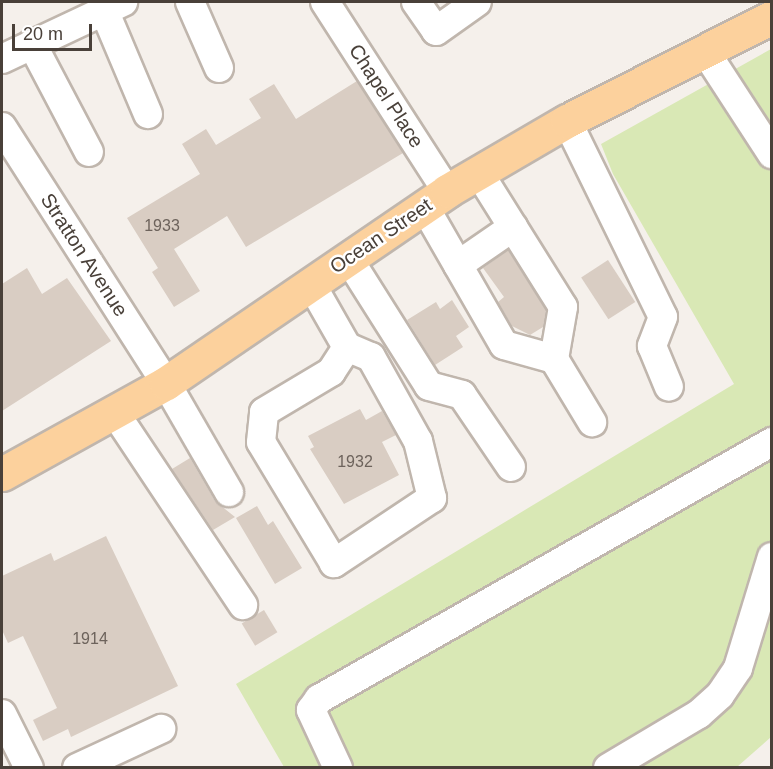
<!DOCTYPE html>
<style>
body{margin:0}
#map{position:relative;width:773px;height:769px;overflow:hidden;background:#f5f0eb;font-family:Helvetica,sans-serif}
div>[style]{position:absolute}
[style*='--x']{left:calc(var(--x)*1px);top:calc(var(--y)*1px);width:calc(var(--w)*1px);rotate:calc(var(--a)*1deg)}
.green>*{inset:0;background:#d9e8b5}
.building>*{inset:0;background:#d9cdc3;transform-origin:0 0}
.roads{filter:drop-shadow(2px 0 #c0b6ad) drop-shadow(-2px 0 #c0b6ad) drop-shadow(0 2px #c0b6ad) drop-shadow(0 -2px #c0b6ad)}
.minor>*{height:28px;margin:-14px;padding:0 14px;transform-origin:14px;border-radius:14px;background:#fff}
.major>*{height:33px;margin:-16.5px;padding:0 16.5px;transform-origin:16.5px;border-radius:16.5px;background:#fcd19d}
span{translate:-50% -50%;white-space:nowrap;text-align:center;line-height:1.15;-webkit-text-stroke:5px #fff;paint-order:stroke}
.number-label{font-size:16px;color:#6d635c}
.number-label span{-webkit-text-stroke-width:0}
.street-label{font-size:20px;color:#494039}
.frame{position:absolute;inset:0;border:3px solid #494039;pointer-events:none}
.scale{position:absolute;left:12px;top:24px;width:80px;height:27px;box-sizing:border-box;border:3px solid #494039;border-top:0;padding-left:8px;font-size:18px;line-height:21px;white-space:nowrap;color:#494039;-webkit-text-stroke:4px #fff;paint-order:stroke}
</style>
<div id="map">
<div class="green">
<i style="clip-path:polygon(771px 49px,771px 737px,737px 767px,284px 767px,236px 684px,734px 384px,613px 174px,601px 144px)"></i>
</div>
<div class="building">
<i style="clip-path:polygon(357px 81px,403px 153px,246px 247px,227px 216px,174px 249px,200px 291px,174px 307px,152px 272px,158px 268px,127px 218px,200px 174px,182px 144px,206px 129px,216px 145px,261px 118px,249px 99px,274px 84px,296px 119px)"></i>
<i style="clip-path:polygon(508px 250px,546px 310px,543px 327px,530px 335px,512px 326px,498px 302px,504px 297px,483px 268px)"></i>
<i style="left:608px;top:260px;width:50px;height:32px;rotate:57deg"></i>
<i style="clip-path:polygon(27px 268px,42px 294px,67px 278px,111px 341px,2px 411px,2px 284px)"></i>
<i style="clip-path:polygon(452px 300px,469px 327px,456px 336px,463px 347px,435px 365px,407px 320px,436px 302px,440px 309px)"></i>
<i style="clip-path:polygon(360px 409px,366px 420px,382px 411px,396px 435px,382px 442px,399px 475px,344px 504px,310px 449px,314px 447px,308px 436px)"></i>
<i style="clip-path:polygon(190px 458px,215px 501px,235px 517px,213px 530px,172px 469px)"></i>
<i style="clip-path:polygon(257px 506px,268px 525px,273px 521px,302px 568px,275px 584px,236px 518px)"></i>
<i style="clip-path:polygon(106px 536px,178px 686px,71px 737px,68px 729px,43px 741px,33px 720px,57px 708px,23px 636px,8px 643px,2px 630px,2px 576px,51px 553px,54px 561px)"></i>
<i style="left:264px;top:610px;width:26px;height:26px;rotate:59deg"></i>
</div>
<div class="roads">
<div class="minor">
<i style="--x:190;--y:2;--w:72;--a:66.3"></i>
<i style="--x:325;--y:2;--w:225;--a:57.2"></i>
<i style="--x:416;--y:2;--w:35;--a:55"></i>
<i style="--x:436;--y:31;--w:50;--a:-35.3"></i>
<i style="--x:104;--y:10;--w:113;--a:67.1"></i>
<i style="--x:32;--y:44;--w:122;--a:62.2"></i>
<i style="--x:705;--y:51;--w:123;--a:57"></i>
<i style="--x:2;--y:59;--w:134;--a:-25.2"></i>
<i style="--x:567;--y:121;--w:218;--a:63.9"></i>
<i style="--x:663;--y:317;--w:31;--a:111"></i>
<i style="--x:652;--y:346;--w:44;--a:67.5"></i>
<i style="--x:2;--y:127;--w:304;--a:57.4"></i>
<i style="--x:166;--y:383;--w:126;--a:60"></i>
<i style="--x:479;--y:173;--w:158;--a:57.9"></i>
<i style="--x:563;--y:307;--w:53;--a:99.8"></i>
<i style="--x:554;--y:359;--w:74;--a:58.9"></i>
<i style="--x:424;--y:206;--w:160;--a:60.1"></i>
<i style="--x:504;--y:345;--w:52;--a:15.6"></i>
<i style="--x:348;--y:258;--w:151;--a:57.7"></i>
<i style="--x:429;--y:386;--w:34;--a:15"></i>
<i style="--x:462;--y:395;--w:87;--a:55.8"></i>
<i style="--x:458;--y:265;--w:67;--a:-34.6"></i>
<i style="--x:311;--y:284;--w:73;--a:60.3"></i>
<i style="--x:347;--y:347;--w:26;--a:23"></i>
<i style="--x:371;--y:357;--w:96;--a:60.8"></i>
<i style="--x:418;--y:441;--w:59;--a:76.2"></i>
<i style="--x:432;--y:498;--w:118;--a:146.4"></i>
<i style="--x:334;--y:563;--w:141;--a:-121.1"></i>
<i style="--x:261;--y:442;--w:30;--a:-84"></i>
<i style="--x:264;--y:412;--w:78;--a:-30.8"></i>
<i style="--x:331;--y:372;--w:30;--a:-57"></i>
<i style="--x:115;--y:413;--w:231;--a:56.3"></i>
<i style="--x:2;--y:714;--w:60;--a:63.4"></i>
<i style="--x:77;--y:768;--w:93;--a:-24.9"></i>
<i style="--x:338;--y:768;--w:64;--a:-115"></i>
<i style="--x:311;--y:710;--w:14;--a:-54"></i>
<i style="--x:319;--y:699;--w:521;--a:-29.57"></i>
<i style="--x:608;--y:768;--w:106;--a:-30.7"></i>
<i style="--x:699;--y:714;--w:28;--a:-42"></i>
<i style="--x:720;--y:695;--w:32;--a:-56"></i>
<i style="--x:738;--y:668;--w:116;--a:-73"></i>
</div>
<div class="major">
<i style="--x:2;--y:474;--w:188;--a:-29"></i>
<i style="--x:166;--y:383;--w:340;--a:-34.3"></i>
<i style="--x:447;--y:191;--w:139;--a:-30.3"></i>
<i style="--x:567;--y:121;--w:230;--a:-26.9"></i>
</div>
</div>
<div class="number-label">
<span style="left:162px;top:226px">1933</span>
<span style="left:355px;top:462px">1932</span>
<span style="left:90px;top:639px">1914</span>
</div>
<div class="street-label">
<span style="left:386px;top:96px;rotate:57deg">Chapel Place</span>
<span style="left:381px;top:236px;rotate:-34deg">Ocean Street</span>
<span style="left:84px;top:255px;rotate:57deg">Stratton Avenue</span>
</div>
<div class="frame"></div>
<div class="scale">20 m</div>
</div>
